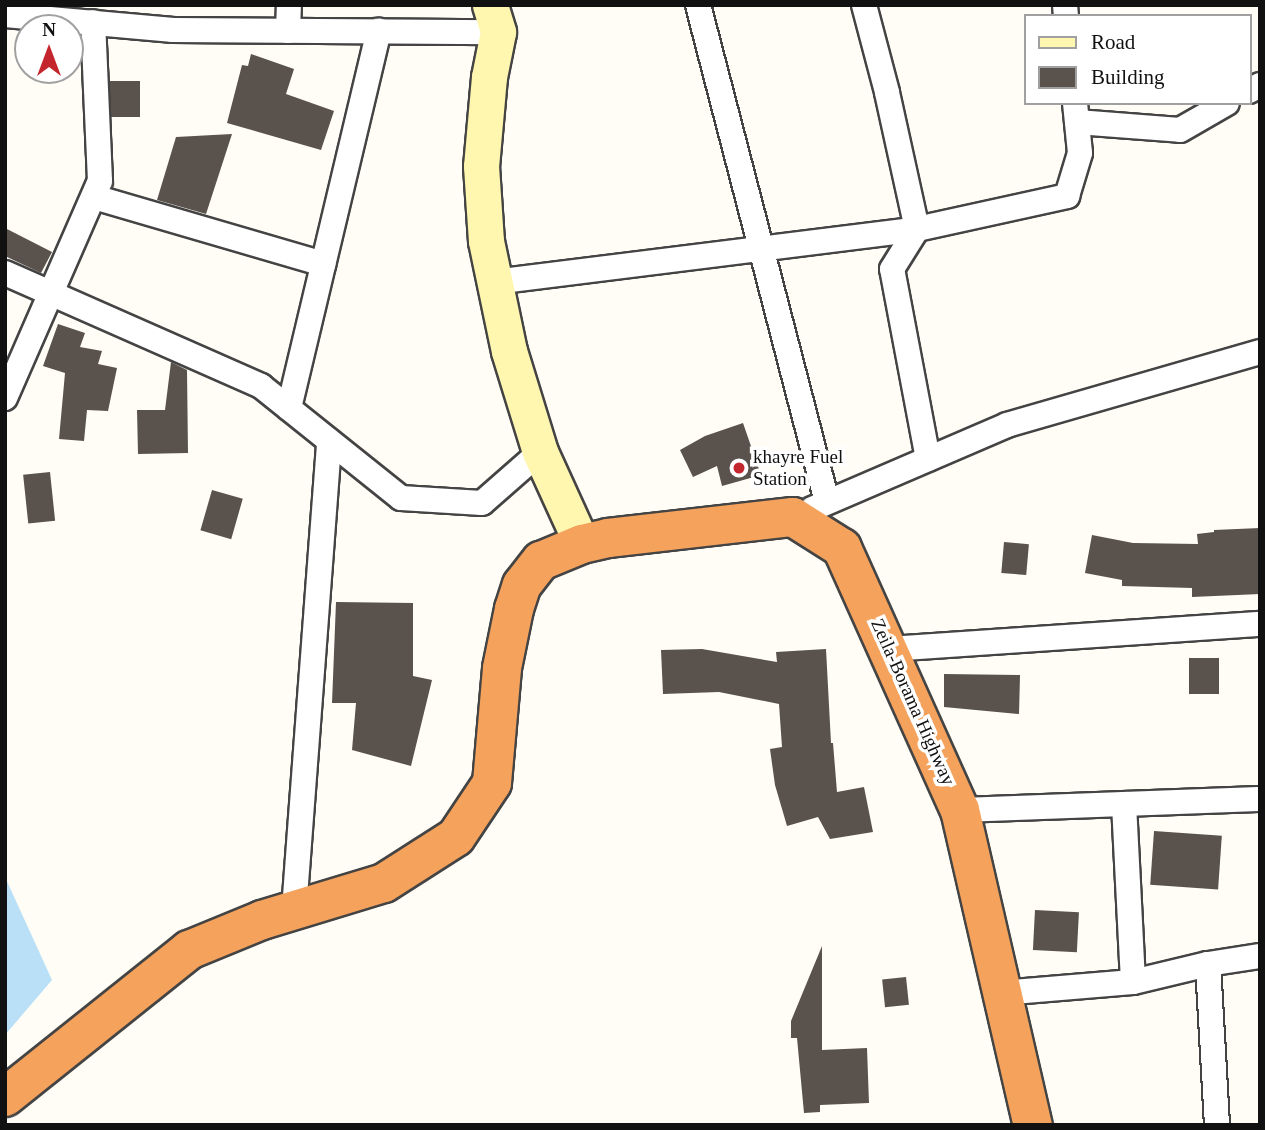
<!DOCTYPE html>
<style>
body{margin:0}
#map{position:relative;width:1265px;height:1130px;overflow:hidden;background:#fffdf5;font-family:"Times New Roman",serif}
div>[style]{position:absolute}
[style*='--x']{left:calc(var(--x)*1px);top:calc(var(--y)*1px);width:calc(var(--w)*1px);rotate:calc(var(--a)*1deg)}
.water>*{inset:0;background:#b9e0f7}
.building>*{inset:0;background:#5a524d;transform-origin:0 0}
.roads{filter:drop-shadow(2px 0 #444) drop-shadow(-2px 0 #444) drop-shadow(0 2px #444) drop-shadow(0 -2px #444)}
.street>*{height:24px;margin:-12px;padding:0 12px;transform-origin:12px;border-radius:12px;background:#fff}
.secondary>*{height:35px;margin:-17.5px;padding:0 17.5px;transform-origin:17.5px;border-radius:17.5px;background:#fff6b0}
.highway>*{height:38px;margin:-19px;padding:0 19px;transform-origin:19px;border-radius:19px;background:#f5a25d}
.dots>*{width:19px;height:19px;translate:-50% -50%;box-sizing:border-box;border:4px solid #fff;border-radius:50%}
span{translate:-50% -50%;white-space:nowrap;text-align:center;line-height:1.15;-webkit-text-stroke:7px #fff;paint-order:stroke}
.poi-label{font-size:19px;color:#111}
.left{translate:0 -50%;text-align:left}
.street-label{font-size:19px;color:#111}
.frame{position:absolute;inset:0;border:7px solid #111;pointer-events:none}
.legend{position:absolute;left:1024px;top:14px;width:228px;height:91px;box-sizing:border-box;background:#fff;border:2px solid #a0a0a0;margin:0;padding:9px 12px;list-style:none;font-size:21px;color:#111}
.legend li{display:flex;align-items:center;gap:14px;height:35px}
.legend b{width:35px;border:2px solid #a0a0a0}
.north{position:absolute;left:14px;top:14px;width:70px;height:70px;box-sizing:border-box;background:#fff;border:2px solid #a0a0a0;border-radius:50%;rotate:0deg;font-size:19px;font-weight:700;line-height:28px;text-align:center;color:#111}
.north::after{content:'';display:block;margin:auto;width:24px;height:32px;background:#c4262e;clip-path:polygon(50% 0,100% 100%,50% 72%,0 100%)}
</style>
<div id="map">
<div class="water">
<i style="clip-path:polygon(5px 877px,52px 980px,5px 1035px)"></i>
</div>
<div class="building">
<i style="clip-path:polygon(251px 54px,294px 69px,286px 94px,334px 111px,321px 150px,227px 123px,242px 65px,248px 66px)"></i>
<i style="left:110px;top:81px;width:30px;height:36px"></i>
<i style="clip-path:polygon(232px 134px,206px 214px,157px 200px,176px 137px)"></i>
<i style="clip-path:polygon(5px 228px,52px 252px,41px 273px,5px 256px)"></i>
<i style="clip-path:polygon(58px 324px,85px 333px,80px 347px,102px 351px,98px 364px,117px 368px,108px 411px,87px 410px,84px 441px,59px 439px,65px 373px,43px 366px)"></i>
<i style="clip-path:polygon(171px 362px,187px 370px,188px 453px,138px 454px,137px 410px,165px 410px)"></i>
<i style="clip-path:polygon(743px 423px,761px 475px,722px 486px,717px 466px,693px 477px,680px 450px,705px 436px)"></i>
<i style="left:50px;top:472px;width:49px;height:27px;rotate:84deg"></i>
<i style="left:212px;top:490px;width:32px;height:42px;rotate:16deg"></i>
<i style="clip-path:polygon(1260px 528px,1260px 594px,1192px 597px,1192px 588px,1122px 586px,1122px 580px,1085px 573px,1092px 535px,1133px 543px,1198px 544px,1197px 534px,1214px 532px,1214px 530px)"></i>
<i style="left:1004px;top:542px;width:25px;height:31px;rotate:5deg"></i>
<i style="clip-path:polygon(336px 602px,413px 603px,413px 676px,432px 680px,411px 766px,352px 750px,356px 703px,332px 703px)"></i>
<i style="clip-path:polygon(702px 649px,777px 662px,776px 652px,826px 649px,831px 743px,833px 743px,837px 792px,864px 787px,873px 832px,830px 839px,818px 817px,787px 826px,775px 785px,770px 749px,782px 747px,779px 704px,719px 692px,663px 694px,661px 650px)"></i>
<i style="left:1189px;top:658px;width:30px;height:36px"></i>
<i style="clip-path:polygon(944px 674px,1020px 675px,1019px 714px,944px 707px)"></i>
<i style="left:1154px;top:831px;width:68px;height:54px;rotate:4deg"></i>
<i style="left:1035px;top:910px;width:44px;height:40px;rotate:3deg"></i>
<i style="clip-path:polygon(822px 946px,822px 1050px,867px 1048px,869px 1103px,820px 1105px,820px 1112px,804px 1113px,797px 1038px,791px 1038px,791px 1021px)"></i>
<i style="left:906px;top:977px;width:28px;height:24px;rotate:84deg"></i>
</div>
<div class="roads">
<div class="street">
<i style="--x:698;--y:5;--w:513;--a:75.45"></i>
<i style="--x:1065;--y:5;--w:11;--a:85"></i>
<i style="--x:5;--y:15;--w:169;--a:5.1"></i>
<i style="--x:173;--y:30;--w:325;--a:0.4"></i>
<i style="--x:288;--y:31;--w:26;--a:-88"></i>
<i style="--x:1249;--y:91;--w:13;--a:-29"></i>
<i style="--x:1077;--y:122;--w:103;--a:4.4"></i>
<i style="--x:1180;--y:130;--w:54;--a:-29.9"></i>
<i style="--x:94;--y:197;--w:239;--a:16.3"></i>
<i style="--x:5;--y:273;--w:280;--a:23.8"></i>
<i style="--x:261;--y:386;--w:179;--a:38.7"></i>
<i style="--x:401;--y:498;--w:81;--a:3.5"></i>
<i style="--x:482;--y:503;--w:77;--a:-41.3"></i>
<i style="--x:494;--y:282;--w:426;--a:-7.1"></i>
<i style="--x:917;--y:229;--w:140;--a:-102.4"></i>
<i style="--x:887;--y:92;--w:90;--a:-104.8"></i>
<i style="--x:5;--y:398;--w:237;--a:-66.4"></i>
<i style="--x:100;--y:181;--w:159;--a:-92.5"></i>
<i style="--x:289;--y:408;--w:388;--a:-76.6"></i>
<i style="--x:928;--y:459;--w:193;--a:-100.7"></i>
<i style="--x:892;--y:269;--w:47;--a:-58"></i>
<i style="--x:917;--y:229;--w:154;--a:-12.4"></i>
<i style="--x:1067;--y:196;--w:45;--a:-73.2"></i>
<i style="--x:1080;--y:153;--w:50;--a:-95.7"></i>
<i style="--x:812;--y:509;--w:212;--a:-23.3"></i>
<i style="--x:1007;--y:425;--w:263;--a:-16.1"></i>
<i style="--x:890;--y:649;--w:371;--a:-3.9"></i>
<i style="--x:1124;--y:804;--w:178;--a:87.1"></i>
<i style="--x:960;--y:810;--w:300;--a:-2.1"></i>
<i style="--x:294;--y:910;--w:470;--a:-85.7"></i>
<i style="--x:1208;--y:964;--w:161;--a:86.8"></i>
<i style="--x:1001;--y:993;--w:132;--a:-4.8"></i>
<i style="--x:1133;--y:982;--w:77;--a:-13.5"></i>
<i style="--x:1208;--y:964;--w:53;--a:-8.7"></i>
</div>
<div class="secondary">
<i style="--x:490;--y:5;--w:28;--a:73"></i>
<i style="--x:498;--y:32;--w:46;--a:101.3"></i>
<i style="--x:489;--y:77;--w:89;--a:95.1"></i>
<i style="--x:481;--y:166;--w:75;--a:86.2"></i>
<i style="--x:486;--y:241;--w:112;--a:78.2"></i>
<i style="--x:509;--y:351;--w:106;--a:72.9"></i>
<i style="--x:540;--y:452;--w:101;--a:65.5"></i>
</div>
<div class="highway">
<i style="--x:5;--y:1097;--w:236;--a:-38.6"></i>
<i style="--x:189;--y:950;--w:79;--a:-22.3"></i>
<i style="--x:262;--y:920;--w:127;--a:-16.9"></i>
<i style="--x:384;--y:883;--w:85;--a:-32.6"></i>
<i style="--x:456;--y:837;--w:65;--a:-56.3"></i>
<i style="--x:492;--y:783;--w:115;--a:-85"></i>
<i style="--x:502;--y:668;--w:60;--a:-78.5"></i>
<i style="--x:514;--y:609;--w:25;--a:-72"></i>
<i style="--x:522;--y:585;--w:31;--a:-52"></i>
<i style="--x:541;--y:561;--w:44;--a:-22.5"></i>
<i style="--x:582;--y:544;--w:27;--a:-13"></i>
<i style="--x:608;--y:538;--w:186;--a:-6.5"></i>
<i style="--x:793;--y:517;--w:58;--a:32.3"></i>
<i style="--x:842;--y:548;--w:287;--a:65.8"></i>
<i style="--x:960;--y:810;--w:323;--a:77"></i>
</div>
</div>
<div class="dots">
<i style="left:739px;top:468px;background:#c4262e"></i>
</div>
<div class="poi-label">
<span class="left" style="left:753px;top:468px">khayre Fuel<br>Station</span>
</div>
<div class="street-label">
<span style="left:913px;top:702px;rotate:66deg">Zeila-Borama Highway</span>
</div>
<div class="frame"></div>
<ul class="legend">
<li><b style="height:9px;background:#fff6b0"></b>Road</li>
<li><b style="height:19px;background:#5a524d"></b>Building</li>
</ul>
<div class="north">N</div>
</div>
